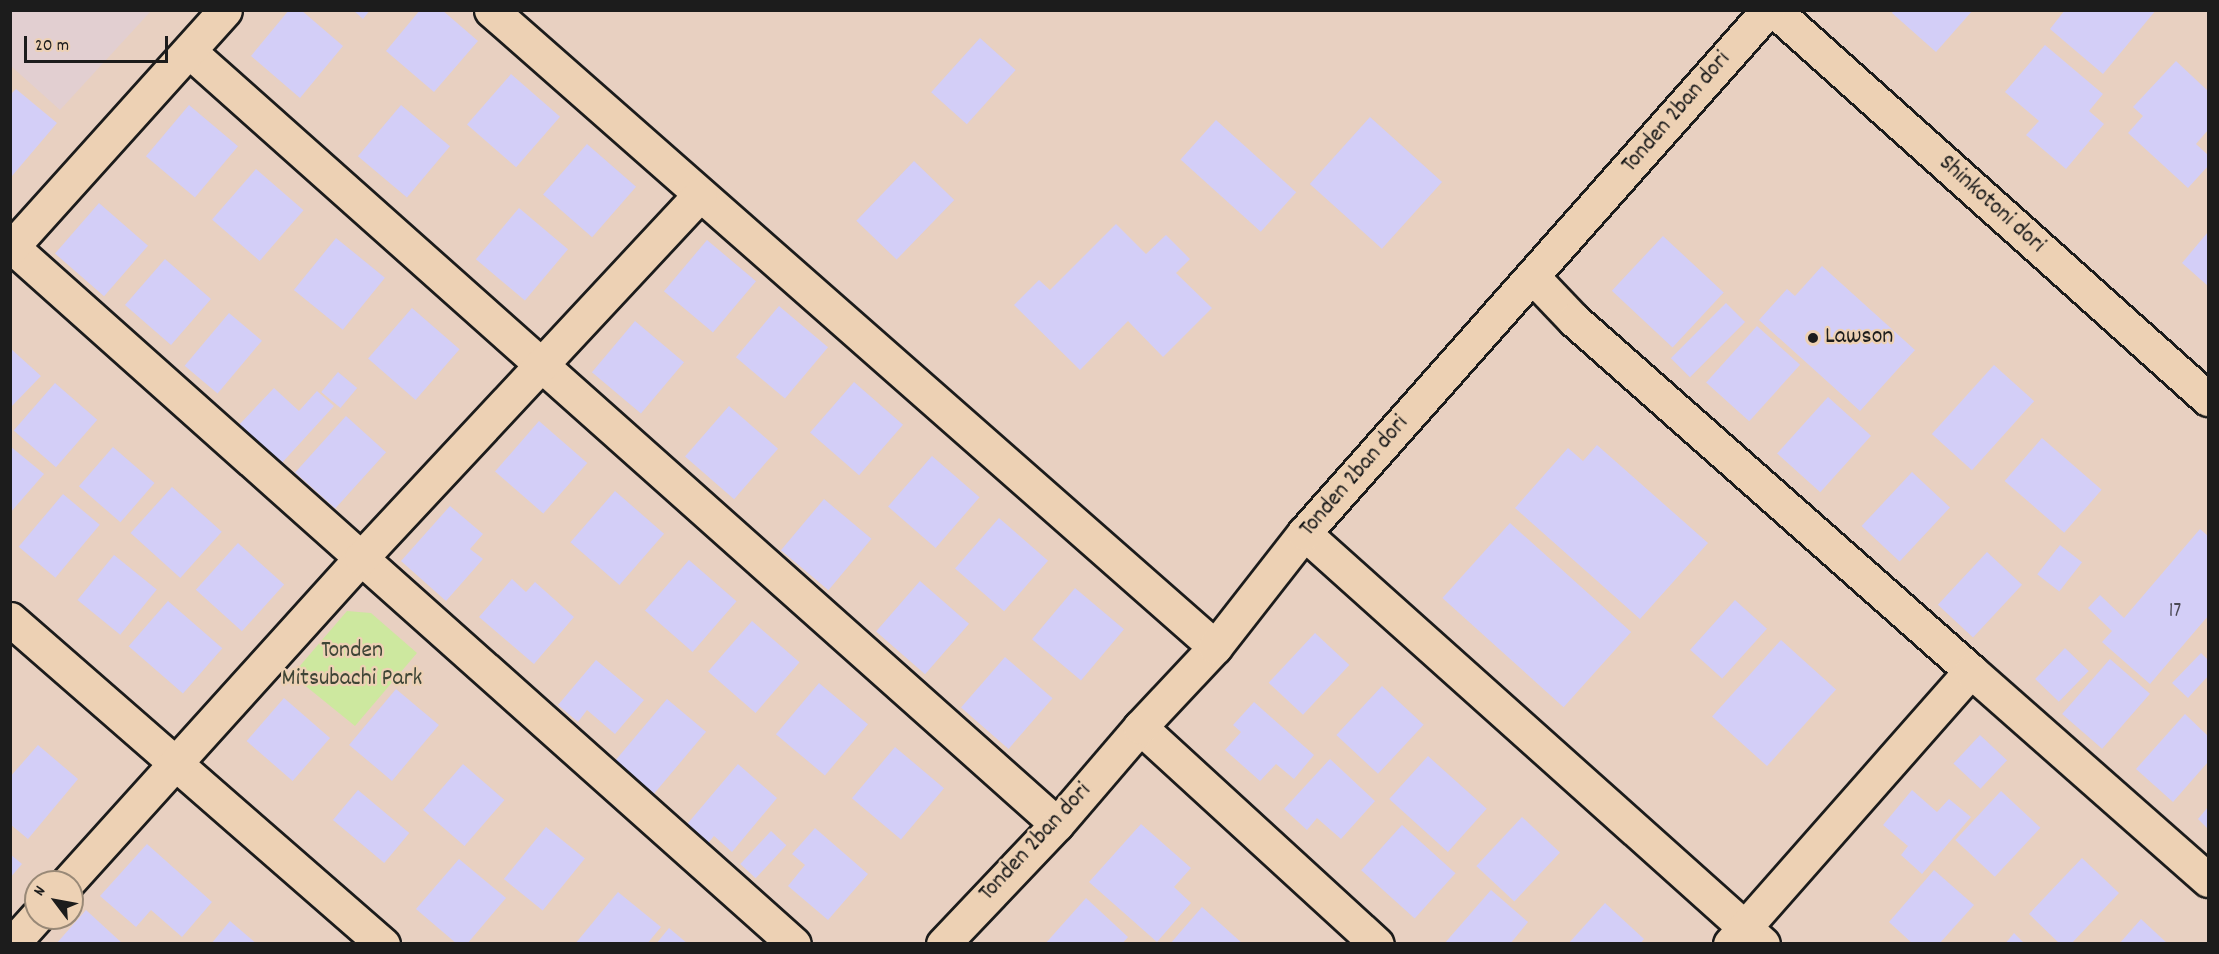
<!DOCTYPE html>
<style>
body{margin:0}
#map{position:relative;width:2219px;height:954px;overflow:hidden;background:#e8d0c1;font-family:Dekko,sans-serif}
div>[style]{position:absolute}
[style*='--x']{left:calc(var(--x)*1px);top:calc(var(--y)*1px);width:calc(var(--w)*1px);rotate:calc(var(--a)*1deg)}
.built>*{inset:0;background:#e2cfd1}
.green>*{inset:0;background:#cde89f}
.building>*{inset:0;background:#d3cef7;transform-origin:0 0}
.roads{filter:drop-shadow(2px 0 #1c1c1c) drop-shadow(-2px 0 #1c1c1c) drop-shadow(0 2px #1c1c1c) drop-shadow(0 -2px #1c1c1c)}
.minor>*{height:33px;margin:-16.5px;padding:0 16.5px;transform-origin:16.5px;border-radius:16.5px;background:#edd1b4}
.dots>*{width:16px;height:16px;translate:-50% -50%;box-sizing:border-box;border:3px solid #edd1b4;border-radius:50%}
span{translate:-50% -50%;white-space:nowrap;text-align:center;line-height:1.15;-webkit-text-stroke:4.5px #edd1b4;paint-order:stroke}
.number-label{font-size:21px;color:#4a4853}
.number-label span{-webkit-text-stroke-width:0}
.street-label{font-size:24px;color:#1c1c1c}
.poi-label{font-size:24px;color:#1c1c1c}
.left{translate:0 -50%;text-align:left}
.park-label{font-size:24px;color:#3f4536}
.frame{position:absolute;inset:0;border:12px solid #1c1c1c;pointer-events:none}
.north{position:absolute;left:24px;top:870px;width:60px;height:60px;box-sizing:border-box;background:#edd1b4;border:2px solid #998977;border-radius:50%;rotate:302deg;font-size:16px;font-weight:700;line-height:24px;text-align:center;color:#1c1c1c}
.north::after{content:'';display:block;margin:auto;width:21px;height:27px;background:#1c1c1c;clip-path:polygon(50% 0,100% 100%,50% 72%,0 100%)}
.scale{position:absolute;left:24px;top:36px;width:144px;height:27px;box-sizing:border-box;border:3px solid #1c1c1c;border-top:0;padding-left:8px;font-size:18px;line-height:21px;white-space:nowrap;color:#1c1c1c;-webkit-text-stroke:4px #edd1b4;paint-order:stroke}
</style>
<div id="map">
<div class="built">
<i style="clip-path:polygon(11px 10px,151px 10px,151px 11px,60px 110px,11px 66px)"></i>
</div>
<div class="green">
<i style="clip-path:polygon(347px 611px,371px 613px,417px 653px,355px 726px,292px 675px)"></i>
</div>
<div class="building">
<i style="clip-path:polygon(289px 10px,301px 10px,343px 46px,300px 98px,251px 56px)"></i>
<i style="clip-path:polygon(353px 10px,370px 10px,363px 19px)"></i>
<i style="clip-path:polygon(420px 10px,442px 10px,478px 41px,434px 92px,386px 51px)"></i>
<i style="clip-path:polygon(1894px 10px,1973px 10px,1936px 52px,1892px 13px)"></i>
<i style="clip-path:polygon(2065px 10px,2156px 10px,2103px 74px,2050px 29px)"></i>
<i style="left:980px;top:38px;width:48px;height:73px;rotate:42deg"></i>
<i style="clip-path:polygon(2045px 45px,2103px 94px,2089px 111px,2104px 124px,2066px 169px,2026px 135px,2039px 121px,2005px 92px)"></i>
<i style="clip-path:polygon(2176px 61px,2208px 91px,2208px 130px,2196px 144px,2208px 155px,2208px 166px,2188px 188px,2128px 133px,2143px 116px,2133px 107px)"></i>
<i style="left:511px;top:74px;width:65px;height:67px;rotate:41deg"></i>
<i style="clip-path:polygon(16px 89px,57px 123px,12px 176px,10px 95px)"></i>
<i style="left:189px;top:105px;width:64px;height:67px;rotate:40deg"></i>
<i style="left:401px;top:105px;width:64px;height:67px;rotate:40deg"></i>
<i style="left:1370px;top:117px;width:97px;height:90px;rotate:42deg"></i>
<i style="left:1216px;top:120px;width:108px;height:53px;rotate:42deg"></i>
<i style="left:587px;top:144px;width:65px;height:67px;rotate:41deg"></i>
<i style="left:914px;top:161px;width:56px;height:83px;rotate:44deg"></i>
<i style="left:256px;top:169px;width:63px;height:67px;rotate:41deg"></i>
<i style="left:99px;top:203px;width:65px;height:67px;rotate:41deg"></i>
<i style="left:519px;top:208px;width:64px;height:67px;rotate:40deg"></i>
<i style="clip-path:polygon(1116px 224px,1146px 254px,1166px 235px,1190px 259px,1176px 273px,1212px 308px,1163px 357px,1128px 321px,1080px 370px,1014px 305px,1039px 280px,1050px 290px)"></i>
<i style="clip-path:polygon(2208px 232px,2208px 286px,2182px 263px)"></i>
<i style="left:1663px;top:236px;width:83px;height:75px;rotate:43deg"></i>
<i style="left:336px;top:238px;width:63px;height:67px;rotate:39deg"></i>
<i style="left:707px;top:240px;width:64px;height:67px;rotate:40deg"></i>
<i style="left:165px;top:259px;width:61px;height:61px;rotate:41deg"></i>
<i style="clip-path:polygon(1822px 266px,1915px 350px,1860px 411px,1759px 320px,1787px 289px,1795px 296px)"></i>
<i style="left:1726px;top:303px;width:27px;height:78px;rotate:45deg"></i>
<i style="left:779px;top:306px;width:64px;height:67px;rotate:40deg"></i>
<i style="left:412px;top:308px;width:63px;height:67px;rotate:41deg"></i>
<i style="left:229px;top:313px;width:43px;height:69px;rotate:40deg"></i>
<i style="left:635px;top:321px;width:64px;height:67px;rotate:40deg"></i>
<i style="left:1757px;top:326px;width:58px;height:76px;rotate:42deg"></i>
<i style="clip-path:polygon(10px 348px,41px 376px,10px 408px)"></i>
<i style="left:1994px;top:365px;width:54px;height:93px;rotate:42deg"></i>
<i style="left:338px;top:372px;width:25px;height:26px;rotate:40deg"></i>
<i style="left:854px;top:382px;width:65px;height:67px;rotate:41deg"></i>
<i style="left:55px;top:383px;width:56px;height:63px;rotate:41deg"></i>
<i style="clip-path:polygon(274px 388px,299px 411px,317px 391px,334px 406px,280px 465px,238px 426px)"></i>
<i style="left:1828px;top:397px;width:58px;height:76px;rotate:42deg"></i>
<i style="left:729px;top:406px;width:65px;height:67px;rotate:41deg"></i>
<i style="left:346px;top:416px;width:54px;height:76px;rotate:42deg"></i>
<i style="left:539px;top:421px;width:64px;height:67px;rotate:41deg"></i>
<i style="left:2042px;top:438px;width:79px;height:57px;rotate:41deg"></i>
<i style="clip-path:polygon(1597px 445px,1708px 543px,1640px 619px,1515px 508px,1568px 448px,1583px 461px)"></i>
<i style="clip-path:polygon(10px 446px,44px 474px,10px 513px)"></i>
<i style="left:113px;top:447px;width:55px;height:52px;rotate:41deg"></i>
<i style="left:932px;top:456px;width:63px;height:67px;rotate:41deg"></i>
<i style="left:1912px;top:472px;width:52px;height:74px;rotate:43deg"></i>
<i style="left:172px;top:487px;width:67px;height:62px;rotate:42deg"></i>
<i style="left:615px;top:491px;width:65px;height:68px;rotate:41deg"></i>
<i style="left:63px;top:494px;width:48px;height:69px;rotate:40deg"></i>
<i style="left:824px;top:499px;width:62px;height:67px;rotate:40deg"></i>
<i style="clip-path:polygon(450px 506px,483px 534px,470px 549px,483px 559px,446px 601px,401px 561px)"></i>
<i style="left:999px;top:518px;width:65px;height:67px;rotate:41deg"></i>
<i style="left:1510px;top:523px;width:163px;height:101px;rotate:42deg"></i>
<i style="clip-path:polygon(2200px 529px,2208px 536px,2208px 616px,2150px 684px,2102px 642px,2112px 631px,2088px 608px,2100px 595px,2124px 618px)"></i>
<i style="left:238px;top:543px;width:62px;height:63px;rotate:42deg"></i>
<i style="left:2060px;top:545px;width:28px;height:37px;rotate:38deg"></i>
<i style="left:1987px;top:552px;width:48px;height:72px;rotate:43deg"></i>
<i style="left:114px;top:555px;width:55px;height:58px;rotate:39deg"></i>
<i style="left:689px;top:560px;width:63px;height:67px;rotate:41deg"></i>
<i style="clip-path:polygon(512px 579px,526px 592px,535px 582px,574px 617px,534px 664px,479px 617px)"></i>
<i style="left:920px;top:581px;width:65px;height:67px;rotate:41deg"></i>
<i style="left:1075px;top:588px;width:64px;height:67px;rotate:40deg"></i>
<i style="left:1735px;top:600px;width:43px;height:67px;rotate:42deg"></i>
<i style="left:168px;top:601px;width:72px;height:60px;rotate:41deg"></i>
<i style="left:752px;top:621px;width:63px;height:67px;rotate:41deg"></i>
<i style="left:1315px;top:633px;width:47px;height:68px;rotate:43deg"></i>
<i style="left:1781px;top:640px;width:74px;height:103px;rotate:42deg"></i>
<i style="left:2065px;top:648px;width:33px;height:43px;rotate:44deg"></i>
<i style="clip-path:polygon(2201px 653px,2208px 660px,2208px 676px,2188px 698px,2172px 683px)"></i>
<i style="left:1005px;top:657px;width:63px;height:67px;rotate:41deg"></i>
<i style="left:2110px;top:659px;width:53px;height:73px;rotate:41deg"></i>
<i style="clip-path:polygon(596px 660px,644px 700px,615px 734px,587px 710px,578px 722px,558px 705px)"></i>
<i style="left:819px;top:683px;width:64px;height:67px;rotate:40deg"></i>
<i style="left:1382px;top:686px;width:57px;height:67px;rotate:43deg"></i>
<i style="left:396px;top:689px;width:56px;height:73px;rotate:40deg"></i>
<i style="left:284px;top:698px;width:61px;height:57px;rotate:41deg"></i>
<i style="left:667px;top:699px;width:51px;height:81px;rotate:40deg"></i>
<i style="clip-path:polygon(1254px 702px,1314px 755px,1294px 779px,1276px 764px,1260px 781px,1225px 750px,1241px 732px,1233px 725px)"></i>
<i style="clip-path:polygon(2185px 714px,2208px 736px,2208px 762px,2173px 802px,2136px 769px)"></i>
<i style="left:1980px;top:735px;width:37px;height:39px;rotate:43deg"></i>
<i style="clip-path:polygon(38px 745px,78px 779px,28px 839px,10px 824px,10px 777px)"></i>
<i style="left:895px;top:747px;width:64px;height:67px;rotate:40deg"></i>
<i style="left:1428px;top:756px;width:79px;height:58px;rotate:42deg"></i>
<i style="clip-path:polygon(1330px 759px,1375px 801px,1341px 839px,1317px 818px,1307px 830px,1284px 809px)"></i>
<i style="left:463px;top:764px;width:55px;height:61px;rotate:41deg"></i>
<i style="clip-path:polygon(738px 764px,777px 798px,732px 852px,714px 836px,705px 847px,683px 829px)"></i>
<i style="left:358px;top:790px;width:67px;height:39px;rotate:40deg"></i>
<i style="clip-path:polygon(1912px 790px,1937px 812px,1949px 799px,1971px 817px,1922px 874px,1901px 855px,1908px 846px,1883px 825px)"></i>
<i style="left:2001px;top:791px;width:54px;height:67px;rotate:43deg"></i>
<i style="clip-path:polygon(2208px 807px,2208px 829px,2198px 819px)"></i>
<i style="left:1522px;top:817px;width:52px;height:67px;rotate:43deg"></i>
<i style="clip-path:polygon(1141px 824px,1191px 868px,1174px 887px,1191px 903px,1157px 942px,1089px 882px)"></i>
<i style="left:1402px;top:825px;width:72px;height:61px;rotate:42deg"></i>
<i style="left:546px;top:827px;width:50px;height:67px;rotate:39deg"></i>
<i style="clip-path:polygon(815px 828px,868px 874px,828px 920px,788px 886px,805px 865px,792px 854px)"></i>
<i style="left:771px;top:831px;width:21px;height:45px;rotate:43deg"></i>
<i style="clip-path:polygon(147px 844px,212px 902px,182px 937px,151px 910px,136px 927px,100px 896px)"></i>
<i style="clip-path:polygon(10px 854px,22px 864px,10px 878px)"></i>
<i style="clip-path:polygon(2082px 858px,2119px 893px,2071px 944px,2060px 944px,2029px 914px)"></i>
<i style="clip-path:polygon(459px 859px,506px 898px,467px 944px,457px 944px,416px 909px)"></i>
<i style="clip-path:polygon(1934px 870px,1974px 905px,1939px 944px,1913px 944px,1889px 922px)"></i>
<i style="clip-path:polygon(1491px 890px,1528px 922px,1510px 944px,1444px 944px)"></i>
<i style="clip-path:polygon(618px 892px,661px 927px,647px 944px,575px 944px)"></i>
<i style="clip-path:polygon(1086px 898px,1128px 937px,1122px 944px,1045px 944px)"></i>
<i style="clip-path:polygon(1605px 903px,1644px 939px,1640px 944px,1568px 944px)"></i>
<i style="clip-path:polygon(1202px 907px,1243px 944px,1170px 944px)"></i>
<i style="clip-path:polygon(86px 910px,123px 944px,56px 944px)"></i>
<i style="clip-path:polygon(2141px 919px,2168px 944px,2119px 944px)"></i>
<i style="clip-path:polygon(230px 921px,257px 944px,211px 944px)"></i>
<i style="clip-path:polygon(669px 928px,688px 944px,656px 944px)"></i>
<i style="clip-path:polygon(2014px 933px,2025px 944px,2005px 944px)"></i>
</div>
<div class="roads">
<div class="minor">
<i style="--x:491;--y:10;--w:964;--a:41.34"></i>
<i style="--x:1774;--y:10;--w:583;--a:41.87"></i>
<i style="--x:189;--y:51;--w:1162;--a:41.69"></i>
<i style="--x:10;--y:245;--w:1050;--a:41.72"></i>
<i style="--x:10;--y:249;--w:321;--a:-48"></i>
<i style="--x:1533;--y:277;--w:59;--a:46.4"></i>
<i style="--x:1574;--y:320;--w:530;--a:41.48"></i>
<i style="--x:1304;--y:533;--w:616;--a:41.84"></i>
<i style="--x:10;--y:619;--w:495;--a:41.1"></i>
<i style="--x:1140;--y:727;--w:321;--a:42.5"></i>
<i style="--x:68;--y:882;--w:437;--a:-47.9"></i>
<i style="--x:361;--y:558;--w:497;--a:-47"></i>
<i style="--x:12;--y:944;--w:36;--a:-48"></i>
<i style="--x:943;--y:944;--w:166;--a:-46.5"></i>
<i style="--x:1057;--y:824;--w:128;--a:-49.4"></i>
<i style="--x:1140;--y:727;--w:110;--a:-46.8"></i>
<i style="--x:1215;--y:647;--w:145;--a:-52"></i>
<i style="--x:1304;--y:533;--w:699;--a:-48.42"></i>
<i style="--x:1730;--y:944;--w:364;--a:-48.6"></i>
<i style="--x:1971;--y:671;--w:316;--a:41.4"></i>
</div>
</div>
<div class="dots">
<i style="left:1813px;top:338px;background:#1c1c1c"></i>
</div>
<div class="number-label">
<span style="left:2175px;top:612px">17</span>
</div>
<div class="street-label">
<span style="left:1677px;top:113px;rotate:-49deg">Tonden 2ban dori</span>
<span style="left:1991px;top:205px;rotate:42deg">Shinkotoni dori</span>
<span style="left:1355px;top:477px;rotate:-49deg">Tonden 2ban dori</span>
<span style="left:1036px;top:843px;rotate:-47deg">Tonden 2ban dori</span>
</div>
<div class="poi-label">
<span class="left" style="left:1825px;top:338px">Lawson</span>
</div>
<div class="park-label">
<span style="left:352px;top:666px">Tonden<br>Mitsubachi Park</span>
</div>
<div class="frame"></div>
<div class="north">N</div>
<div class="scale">20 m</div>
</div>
